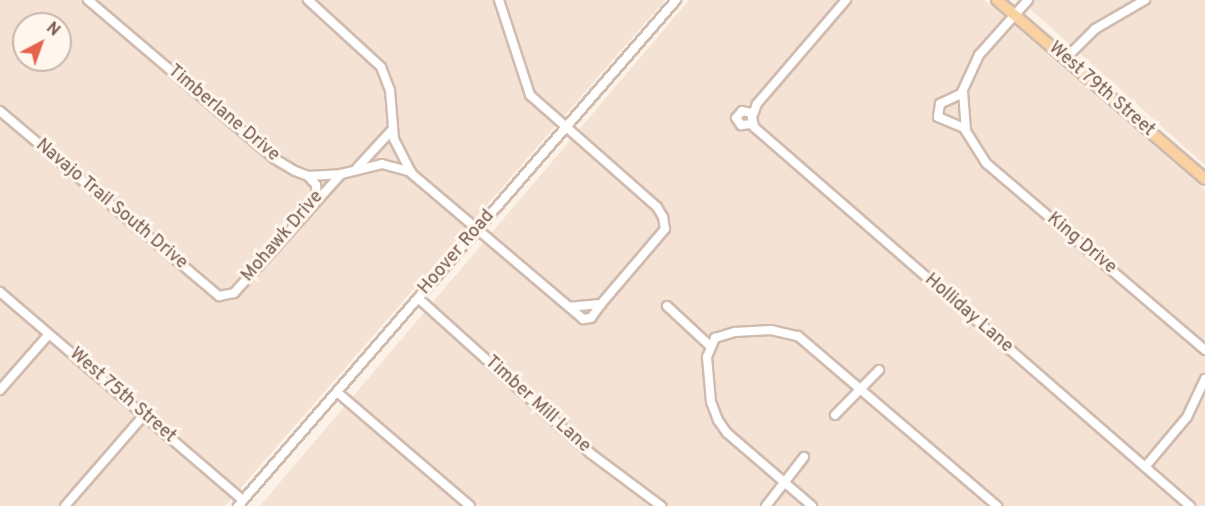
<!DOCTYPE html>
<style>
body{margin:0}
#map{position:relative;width:1205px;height:506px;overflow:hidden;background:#fcf2e7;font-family:Overpass,sans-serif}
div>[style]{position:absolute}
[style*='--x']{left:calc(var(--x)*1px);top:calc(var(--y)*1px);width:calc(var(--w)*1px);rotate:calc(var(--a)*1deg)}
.residential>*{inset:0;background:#f4e3d5}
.roads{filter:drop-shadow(2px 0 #d0bbaf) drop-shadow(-2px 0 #d0bbaf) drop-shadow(0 2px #d0bbaf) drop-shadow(0 -2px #d0bbaf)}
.minor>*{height:8px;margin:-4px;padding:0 4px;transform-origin:4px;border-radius:4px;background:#fff}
.major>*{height:10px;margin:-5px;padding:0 5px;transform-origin:5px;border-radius:5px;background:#fad1a0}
span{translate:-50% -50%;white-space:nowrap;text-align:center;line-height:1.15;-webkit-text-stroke:6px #fff6ed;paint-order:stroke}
.street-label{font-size:18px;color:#76574b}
.north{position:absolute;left:12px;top:12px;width:60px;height:60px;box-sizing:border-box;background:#fff6ed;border:2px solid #c8b6ac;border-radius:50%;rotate:41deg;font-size:16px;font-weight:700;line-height:24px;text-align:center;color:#76574b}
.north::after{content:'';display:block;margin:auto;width:21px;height:27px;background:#e4644e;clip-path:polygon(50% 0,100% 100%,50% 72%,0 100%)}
</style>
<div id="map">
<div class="residential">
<i style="clip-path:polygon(evenodd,0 0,665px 0,225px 506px,0 506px,0 0,24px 24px,60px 24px,60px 60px,24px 60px,24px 24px)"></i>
<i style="clip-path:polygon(689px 0,984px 0,1205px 190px,1205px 506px,260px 506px)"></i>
<i style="clip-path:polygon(1020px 0,1205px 0,1205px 165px)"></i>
</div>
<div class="roads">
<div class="minor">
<i style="--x:88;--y:0;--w:245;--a:40.4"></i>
<i style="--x:275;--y:159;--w:23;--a:31"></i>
<i style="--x:295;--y:171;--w:14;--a:21"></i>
<i style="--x:308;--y:176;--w:33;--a:-3"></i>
<i style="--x:341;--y:174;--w:42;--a:-13.7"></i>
<i style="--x:382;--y:164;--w:30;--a:15"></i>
<i style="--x:308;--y:0;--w:99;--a:42.5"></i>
<i style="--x:381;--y:67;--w:25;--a:69"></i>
<i style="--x:390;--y:90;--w:49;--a:85.3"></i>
<i style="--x:394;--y:139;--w:38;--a:63"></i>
<i style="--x:411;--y:173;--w:226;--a:40.3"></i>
<i style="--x:583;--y:319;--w:8;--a:-7"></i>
<i style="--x:591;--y:318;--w:17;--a:-54"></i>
<i style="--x:499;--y:0;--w:100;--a:71.9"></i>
<i style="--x:530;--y:95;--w:169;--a:41.4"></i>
<i style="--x:657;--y:207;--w:12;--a:59"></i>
<i style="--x:663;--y:217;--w:12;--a:81"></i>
<i style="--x:665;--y:229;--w:99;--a:130.5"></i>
<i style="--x:601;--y:304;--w:32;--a:175"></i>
<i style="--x:846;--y:0;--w:137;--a:130.6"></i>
<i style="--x:757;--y:104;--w:14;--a:111"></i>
<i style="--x:752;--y:117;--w:10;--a:79"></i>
<i style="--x:754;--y:127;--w:578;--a:41"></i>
<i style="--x:1028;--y:0;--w:74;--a:131.7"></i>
<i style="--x:979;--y:55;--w:43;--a:114.8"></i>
<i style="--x:961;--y:94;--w:23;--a:155"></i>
<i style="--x:940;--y:104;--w:13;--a:99"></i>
<i style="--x:938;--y:117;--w:28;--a:23"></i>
<i style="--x:964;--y:128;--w:41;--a:57.8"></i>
<i style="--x:986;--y:163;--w:288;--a:40.5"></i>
<i style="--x:1065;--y:59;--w:42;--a:-45"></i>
<i style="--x:1095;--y:29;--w:58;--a:-30.1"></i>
<i style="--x:963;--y:91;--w:40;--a:85.7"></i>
<i style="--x:0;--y:111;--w:287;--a:40.2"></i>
<i style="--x:219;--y:296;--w:15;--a:-11"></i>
<i style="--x:234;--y:293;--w:160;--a:-48"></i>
<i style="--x:752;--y:113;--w:10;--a:-169"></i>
<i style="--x:742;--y:111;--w:9;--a:131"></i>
<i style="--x:736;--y:118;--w:9;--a:54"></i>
<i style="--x:741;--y:125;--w:12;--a:-5"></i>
<i style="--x:357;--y:168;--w:52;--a:-47.4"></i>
<i style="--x:308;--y:176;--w:12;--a:48"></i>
<i style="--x:316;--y:185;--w:14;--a:86"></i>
<i style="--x:0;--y:292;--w:320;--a:40.6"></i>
<i style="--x:418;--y:298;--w:232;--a:42"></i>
<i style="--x:590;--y:453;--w:89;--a:36.7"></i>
<i style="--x:667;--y:306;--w:57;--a:42.9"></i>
<i style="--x:0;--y:390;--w:74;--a:-48.8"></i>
<i style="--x:337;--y:392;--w:175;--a:40.6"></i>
<i style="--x:835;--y:415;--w:63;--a:-45.6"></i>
<i style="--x:1145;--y:467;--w:65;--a:-50"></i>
<i style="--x:1187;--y:417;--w:42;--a:-64.7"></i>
<i style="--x:65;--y:506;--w:121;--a:-49"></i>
<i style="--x:238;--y:506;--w:669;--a:-49.12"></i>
<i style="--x:766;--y:506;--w:62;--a:-52.2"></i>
<i style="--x:812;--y:506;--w:112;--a:-139.3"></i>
<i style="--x:727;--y:433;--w:16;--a:-125"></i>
<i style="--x:718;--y:420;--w:19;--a:-111"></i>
<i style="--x:711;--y:402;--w:45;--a:-95.1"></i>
<i style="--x:707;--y:357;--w:21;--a:-67"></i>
<i style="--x:715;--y:338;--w:21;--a:-17"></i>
<i style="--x:735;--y:332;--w:36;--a:-3"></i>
<i style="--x:771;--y:330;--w:28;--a:13"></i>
<i style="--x:798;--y:336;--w:262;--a:40.5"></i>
</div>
<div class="major">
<i style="--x:997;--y:0;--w:274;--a:40.7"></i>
</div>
</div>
<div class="street-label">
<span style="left:1101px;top:90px;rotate:41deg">West 79th Street</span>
<span style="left:223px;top:114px;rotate:40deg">Timberlane Drive</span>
<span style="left:111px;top:205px;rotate:40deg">Navajo Trail South Drive</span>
<span style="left:283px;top:237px;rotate:-49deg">Mohawk Drive</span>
<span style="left:1081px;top:244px;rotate:40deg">King Drive</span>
<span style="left:457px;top:253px;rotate:-49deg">Hoover Road</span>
<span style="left:968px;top:314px;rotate:41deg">Holliday Lane</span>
<span style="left:122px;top:396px;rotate:41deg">West 75th Street</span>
<span style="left:537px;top:405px;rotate:42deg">Timber Mill Lane</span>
</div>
<div class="north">N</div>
</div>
